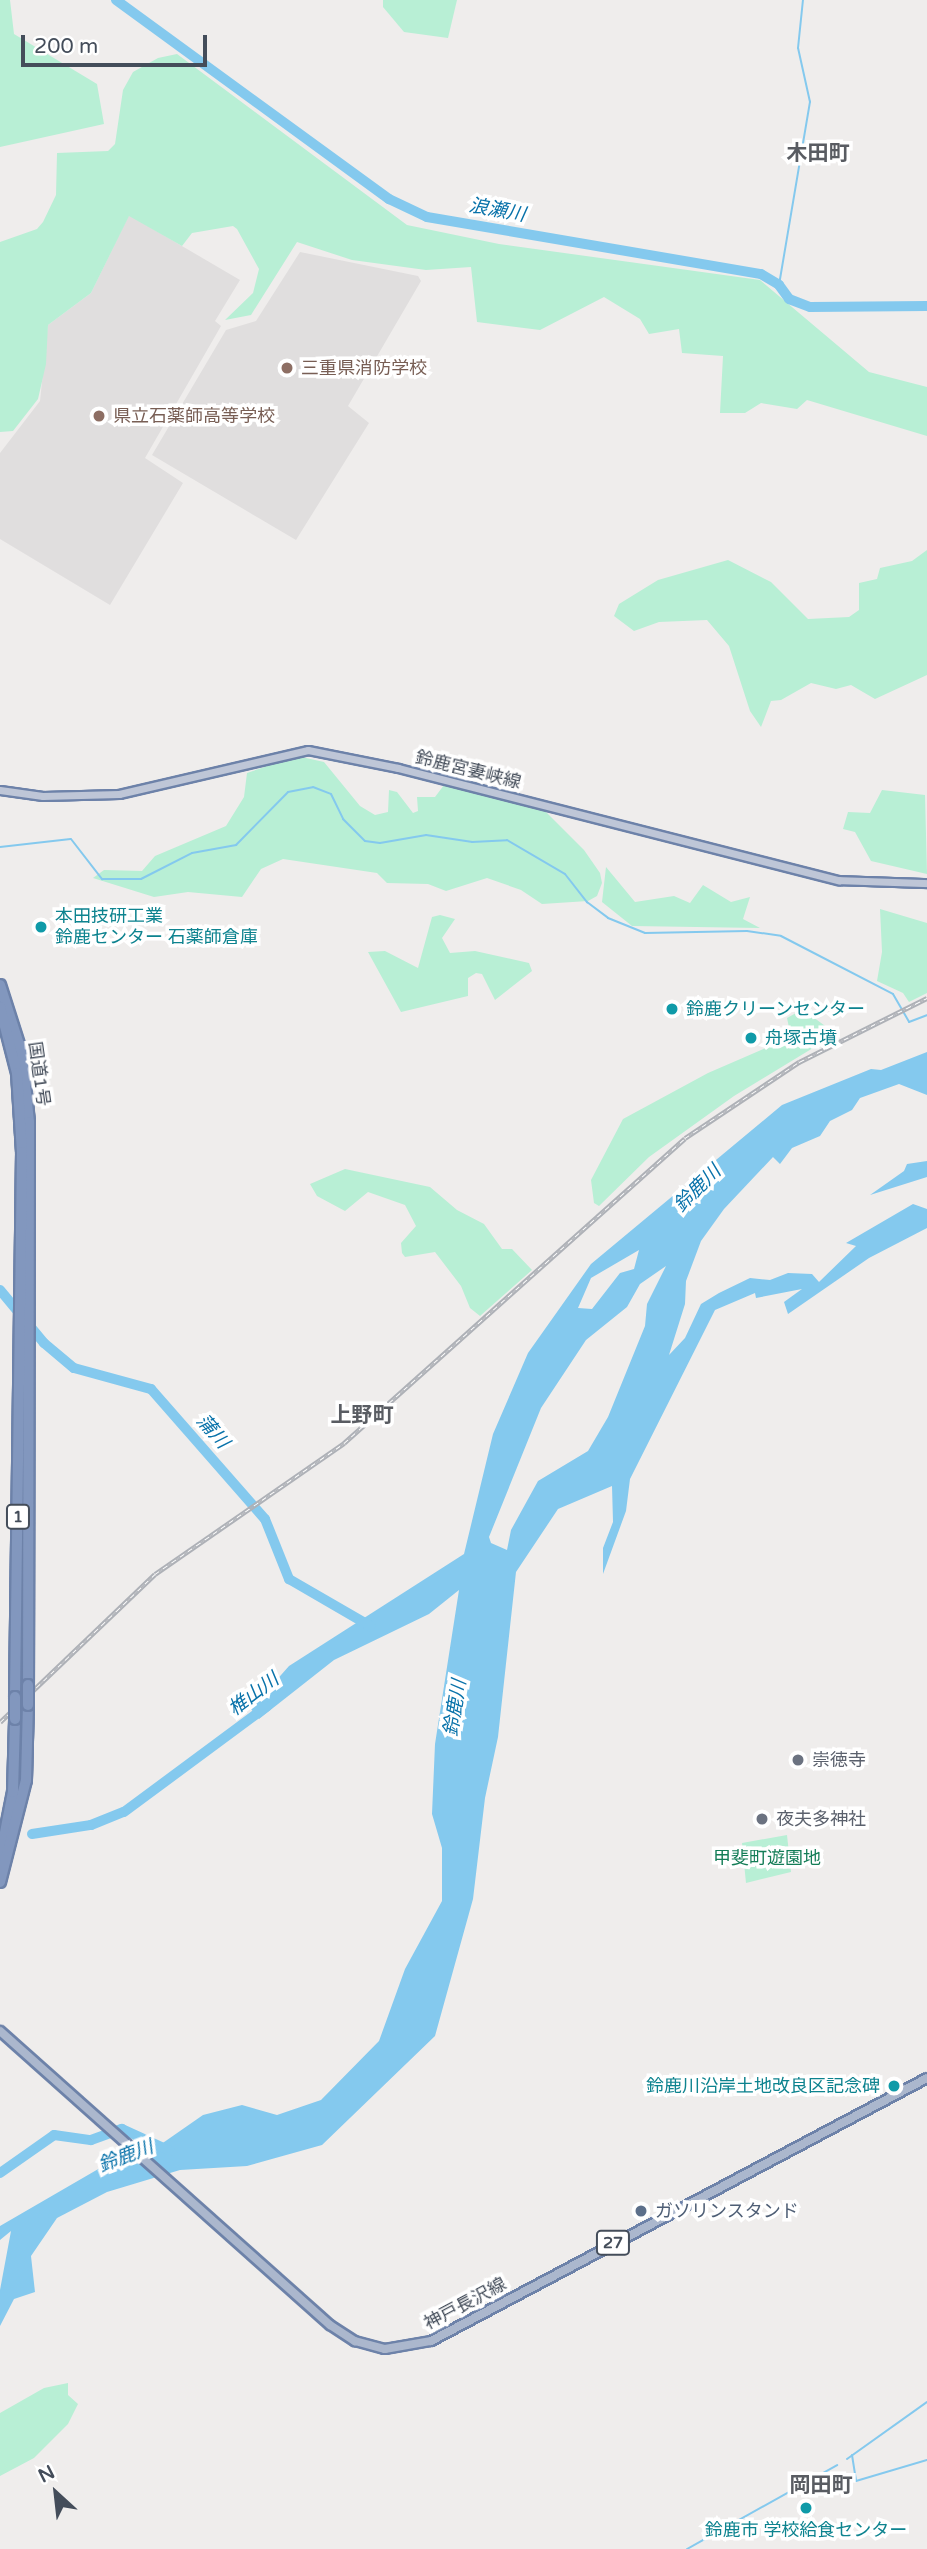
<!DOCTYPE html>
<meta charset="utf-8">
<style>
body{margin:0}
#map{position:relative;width:927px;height:2549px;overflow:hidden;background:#efedec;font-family:"Varela Round","Noto Sans JP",sans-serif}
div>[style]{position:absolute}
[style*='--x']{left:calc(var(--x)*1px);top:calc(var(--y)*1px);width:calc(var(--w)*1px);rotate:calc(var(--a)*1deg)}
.education>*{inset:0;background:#e0dede}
.green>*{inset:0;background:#b8efd5}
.water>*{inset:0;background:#84c9ee}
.stream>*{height:2px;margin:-1px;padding:0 1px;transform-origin:1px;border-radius:1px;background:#84c9ee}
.river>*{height:10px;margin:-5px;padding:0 5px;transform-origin:5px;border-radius:5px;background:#84c9ee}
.roads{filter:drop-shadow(2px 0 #6d82a9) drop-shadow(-2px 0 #6d82a9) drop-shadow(0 2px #6d82a9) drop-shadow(0 -2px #6d82a9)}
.secondary>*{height:7px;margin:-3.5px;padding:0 3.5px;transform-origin:3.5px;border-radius:3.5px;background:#bec6d7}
.primary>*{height:8px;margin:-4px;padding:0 4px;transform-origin:4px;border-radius:4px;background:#abb7cd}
.highway>*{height:10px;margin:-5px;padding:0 5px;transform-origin:5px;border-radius:5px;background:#8297be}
.rail>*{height:4.5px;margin-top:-2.25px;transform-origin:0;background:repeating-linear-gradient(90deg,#fff 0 5px,#aeb1b7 0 10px);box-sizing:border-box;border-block:2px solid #aeb1b7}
.bridges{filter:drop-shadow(2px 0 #6d82a9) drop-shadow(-2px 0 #6d82a9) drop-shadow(0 2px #6d82a9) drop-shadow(0 -2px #6d82a9)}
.highway-bridge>*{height:10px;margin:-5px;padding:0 5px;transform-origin:5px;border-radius:5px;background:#8297be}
.dots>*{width:19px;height:19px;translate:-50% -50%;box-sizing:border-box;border:4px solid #fff;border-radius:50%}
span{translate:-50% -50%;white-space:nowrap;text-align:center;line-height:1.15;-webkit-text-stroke:7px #fff;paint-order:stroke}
.shield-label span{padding:2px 5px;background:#fff;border:2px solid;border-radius:5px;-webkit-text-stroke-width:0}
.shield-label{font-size:16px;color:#444d5a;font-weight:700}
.education-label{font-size:18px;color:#785e54}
.left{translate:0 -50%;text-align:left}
.street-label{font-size:18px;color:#444d5a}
.culture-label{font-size:18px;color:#0d838f}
.right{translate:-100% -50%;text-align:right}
.worship-label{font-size:18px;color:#5b616d}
.park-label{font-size:18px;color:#147d57}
.service-label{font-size:18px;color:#4e5e75}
.water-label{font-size:19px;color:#0872aa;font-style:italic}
.quarter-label{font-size:21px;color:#595c62;font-weight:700}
.north{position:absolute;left:21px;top:2458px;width:70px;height:70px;-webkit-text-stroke:5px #fff;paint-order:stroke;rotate:333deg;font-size:19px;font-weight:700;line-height:28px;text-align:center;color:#444d5a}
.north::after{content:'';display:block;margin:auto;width:24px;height:32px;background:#444d5a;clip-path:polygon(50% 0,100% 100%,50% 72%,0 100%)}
.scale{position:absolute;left:21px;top:35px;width:186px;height:32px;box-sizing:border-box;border:4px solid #444d5a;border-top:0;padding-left:9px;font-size:21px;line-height:24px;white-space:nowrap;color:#444d5a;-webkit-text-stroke:5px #fff;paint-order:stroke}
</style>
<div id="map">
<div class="education">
<i style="clip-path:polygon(129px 215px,240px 280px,215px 321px,221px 326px,145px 458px,183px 483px,110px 605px,0 539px,0 453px,40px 401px,48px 325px,91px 293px)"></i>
<i style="clip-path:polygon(300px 252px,418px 276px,421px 281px,348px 406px,369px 423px,296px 540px,152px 455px,226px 330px,256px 321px)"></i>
</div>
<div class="green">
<i style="clip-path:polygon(0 0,10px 0,14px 34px,97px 84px,104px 124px,0 147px)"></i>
<i style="clip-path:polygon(383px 0,457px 0,448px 38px,404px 32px,383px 7px)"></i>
<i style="clip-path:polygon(177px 54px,407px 225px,499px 244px,760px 280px,869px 372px,927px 387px,927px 436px,807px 400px,797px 409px,761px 403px,745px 413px,720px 413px,723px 356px,682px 353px,679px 329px,649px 334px,640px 319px,604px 297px,540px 330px,477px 322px,471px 267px,426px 270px,352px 260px,297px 242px,251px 315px,225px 320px,253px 293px,259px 269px,237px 229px,233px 226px,192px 233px,182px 246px,129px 216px,91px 293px,48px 325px,46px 364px,38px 399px,13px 431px,0 432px,0 242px,37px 229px,43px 222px,56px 195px,57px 153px,108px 151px,115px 144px,123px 90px,133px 72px,158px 58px)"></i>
<i style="clip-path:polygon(927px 550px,927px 675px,875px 699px,851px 685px,836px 689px,811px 683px,781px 700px,771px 701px,761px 727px,750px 711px,729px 646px,707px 620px,659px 622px,634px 631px,614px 616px,619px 604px,658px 580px,728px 560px,771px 582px,808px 619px,849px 617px,859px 610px,859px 583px,877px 579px,880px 568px,912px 561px)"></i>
<i style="clip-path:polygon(297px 756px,324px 762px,360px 806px,375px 815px,388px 812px,389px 790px,397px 792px,413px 813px,418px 811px,417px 797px,435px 797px,444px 785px,545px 811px,584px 850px,600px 873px,602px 883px,597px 896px,588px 901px,542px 904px,521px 890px,487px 878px,446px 891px,428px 884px,387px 883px,377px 873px,283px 859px,261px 869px,242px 897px,188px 892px,154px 897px,93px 878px,104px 870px,142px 871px,155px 856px,226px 826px,244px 797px,247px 773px)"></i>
<i style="clip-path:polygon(882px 790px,925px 795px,927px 874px,871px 861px,855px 832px,843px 829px,848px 812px,870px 813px)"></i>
<i style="clip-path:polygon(606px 867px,635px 902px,674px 896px,690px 903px,703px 885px,731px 902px,750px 897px,743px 919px,760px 928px,632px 926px,602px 902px)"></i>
<i style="clip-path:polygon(880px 909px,927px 923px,927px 993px,909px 1002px,903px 993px,877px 981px,882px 952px)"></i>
<i style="clip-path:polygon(440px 915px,455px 919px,442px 938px,450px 953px,475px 951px,529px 963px,532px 971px,495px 1000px,482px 974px,476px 973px,468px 978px,468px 996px,401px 1012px,368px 952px,385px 951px,418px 968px,432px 917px)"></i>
<i style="clip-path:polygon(796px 1013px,813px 1017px,836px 1034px,734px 1096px,649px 1157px,599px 1206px,594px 1203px,591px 1180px,623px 1119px,708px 1073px,791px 1037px,787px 1018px)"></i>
<i style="clip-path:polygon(345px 1169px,430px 1187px,457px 1210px,484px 1224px,502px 1249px,512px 1249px,532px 1270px,480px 1316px,470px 1308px,461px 1286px,435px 1252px,405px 1257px,402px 1253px,401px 1243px,416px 1226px,405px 1205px,368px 1192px,345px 1211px,317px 1196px,310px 1184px)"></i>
<i style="clip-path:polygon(787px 1835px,791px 1872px,746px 1883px,742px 1843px)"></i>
<i style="clip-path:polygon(68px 2383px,68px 2395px,78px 2404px,68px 2424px,34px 2458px,0 2476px,0 2413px,44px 2388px)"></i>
</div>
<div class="water">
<i style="clip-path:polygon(evenodd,927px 1052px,927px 1095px,899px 1084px,860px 1098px,852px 1110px,830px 1121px,820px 1136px,792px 1148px,780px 1164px,773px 1157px,724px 1209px,701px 1241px,686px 1281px,685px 1304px,669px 1355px,685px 1338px,701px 1304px,719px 1293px,750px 1278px,770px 1280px,788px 1273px,812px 1274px,819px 1282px,856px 1246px,846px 1243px,913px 1204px,927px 1209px,927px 1228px,869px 1258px,788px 1314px,784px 1302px,802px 1289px,756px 1298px,755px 1293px,715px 1310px,630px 1479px,626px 1511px,603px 1574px,603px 1548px,613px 1522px,612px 1486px,558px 1509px,516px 1572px,498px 1737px,485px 1798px,473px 1899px,435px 2036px,322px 2145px,247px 2166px,180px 2170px,107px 2192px,57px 2218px,31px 2256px,35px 2292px,14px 2299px,0 2326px,0 2290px,11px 2231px,0 2240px,0 2226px,119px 2157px,157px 2147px,203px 2115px,242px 2105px,277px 2115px,321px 2100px,379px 2041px,405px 1969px,442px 1901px,442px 1848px,432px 1814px,435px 1744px,459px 1590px,429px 1614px,334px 1660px,259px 1719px,251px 1709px,289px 1666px,464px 1554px,493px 1434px,528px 1353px,591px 1264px,782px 1105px,871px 1069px,881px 1070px,927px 1052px,639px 1250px,634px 1269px,620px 1273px,592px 1309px,578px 1308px,591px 1278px,639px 1250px,927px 1052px,666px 1266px,647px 1304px,645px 1326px,608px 1417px,588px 1451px,538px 1481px,511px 1530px,507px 1550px,491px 1543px,489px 1537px,541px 1408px,586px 1340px,627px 1307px,640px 1284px,666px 1266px)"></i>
<i style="clip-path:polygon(927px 1161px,927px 1177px,870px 1195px,904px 1171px,907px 1164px)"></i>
</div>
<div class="stream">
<i style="--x:779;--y:285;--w:186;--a:-80.4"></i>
<i style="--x:810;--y:102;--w:55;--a:-102.5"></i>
<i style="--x:798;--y:48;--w:48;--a:-84.1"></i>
<i style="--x:0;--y:847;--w:71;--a:-6.4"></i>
<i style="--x:71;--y:839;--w:51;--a:52.2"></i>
<i style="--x:102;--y:879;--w:39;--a:0"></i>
<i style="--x:141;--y:879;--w:57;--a:-27"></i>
<i style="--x:192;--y:853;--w:45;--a:-10.3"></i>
<i style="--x:236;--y:845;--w:74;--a:-45.5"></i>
<i style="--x:288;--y:792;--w:25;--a:-11"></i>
<i style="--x:313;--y:787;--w:19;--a:21"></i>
<i style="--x:331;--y:794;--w:28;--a:64"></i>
<i style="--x:343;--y:819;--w:31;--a:45"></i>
<i style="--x:365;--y:841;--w:15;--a:8"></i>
<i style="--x:380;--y:843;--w:47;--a:-9.9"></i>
<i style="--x:426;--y:835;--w:47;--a:8.7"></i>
<i style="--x:472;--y:842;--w:35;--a:-3"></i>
<i style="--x:507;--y:840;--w:67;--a:30.4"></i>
<i style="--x:565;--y:874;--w:36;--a:52"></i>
<i style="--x:587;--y:902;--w:26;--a:37"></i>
<i style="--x:608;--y:918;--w:40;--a:22"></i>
<i style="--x:645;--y:933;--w:102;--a:-1.1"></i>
<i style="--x:747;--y:931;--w:34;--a:8"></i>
<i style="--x:781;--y:936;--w:126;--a:27.4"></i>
<i style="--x:893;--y:994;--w:32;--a:60"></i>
<i style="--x:909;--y:1022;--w:19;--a:-21"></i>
<i style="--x:852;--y:2455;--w:26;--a:81"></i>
<i style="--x:856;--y:2481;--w:74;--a:-16.5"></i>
<i style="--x:847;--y:2459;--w:98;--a:-35.5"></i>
<i style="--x:687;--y:2549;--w:172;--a:-29.2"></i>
</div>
<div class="river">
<i style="--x:116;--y:0;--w:338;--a:36.1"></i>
<i style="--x:389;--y:199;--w:42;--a:25.3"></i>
<i style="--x:427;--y:217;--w:339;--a:9.7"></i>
<i style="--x:761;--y:274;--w:21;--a:31"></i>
<i style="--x:779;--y:285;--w:17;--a:54"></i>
<i style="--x:789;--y:299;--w:22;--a:21"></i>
<i style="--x:810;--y:307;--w:117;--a:-0.5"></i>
<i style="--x:0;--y:1290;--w:69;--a:50.3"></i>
<i style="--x:44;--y:1343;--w:39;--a:40"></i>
<i style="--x:74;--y:1368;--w:80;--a:15.3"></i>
<i style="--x:151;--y:1389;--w:173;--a:48.8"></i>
<i style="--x:265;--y:1519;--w:65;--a:68.2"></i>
<i style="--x:289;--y:1579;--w:94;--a:30.1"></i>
<i style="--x:32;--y:1834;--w:60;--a:-8.7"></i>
<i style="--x:91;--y:1825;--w:35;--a:-22"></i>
<i style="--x:124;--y:1812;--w:178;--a:-36.5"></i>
<i style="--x:0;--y:2173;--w:66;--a:-35.1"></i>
<i style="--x:54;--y:2135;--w:37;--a:8"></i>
<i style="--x:91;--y:2140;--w:33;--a:-20"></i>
<i style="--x:122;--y:2129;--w:53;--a:24.6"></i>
</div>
<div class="roads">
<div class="secondary">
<i style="--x:0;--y:790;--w:43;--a:7.9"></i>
<i style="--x:43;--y:796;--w:76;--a:-1.5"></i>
<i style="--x:119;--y:794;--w:194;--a:-13.1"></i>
<i style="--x:308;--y:750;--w:92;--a:11.3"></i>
<i style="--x:398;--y:768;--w:455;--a:14.3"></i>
<i style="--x:839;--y:880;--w:88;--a:2"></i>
</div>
<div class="primary">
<i style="--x:0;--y:2031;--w:442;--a:41.7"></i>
<i style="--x:330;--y:2325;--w:30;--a:33"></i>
<i style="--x:355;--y:2341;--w:31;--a:15"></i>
<i style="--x:385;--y:2349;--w:47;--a:-9.9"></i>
<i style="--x:431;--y:2341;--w:561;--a:-27.93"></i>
</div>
<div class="highway">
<i style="--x:0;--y:985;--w:72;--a:72.3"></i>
<i style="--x:22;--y:1054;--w:68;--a:84.1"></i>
<i style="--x:29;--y:1122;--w:563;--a:90.1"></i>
<i style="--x:0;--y:1007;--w:68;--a:75.6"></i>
<i style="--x:17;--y:1073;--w:79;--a:86.4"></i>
<i style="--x:22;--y:1152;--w:545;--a:90.74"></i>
<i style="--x:0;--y:1858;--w:67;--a:-78.9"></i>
<i style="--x:13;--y:1792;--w:73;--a:-88.4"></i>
<i style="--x:0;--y:1882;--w:105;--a:-75.7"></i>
<i style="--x:26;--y:1780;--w:75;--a:-88.5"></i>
</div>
</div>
<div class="rail">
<i style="--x:0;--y:1722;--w:214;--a:-43.7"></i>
<i style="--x:155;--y:1574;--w:230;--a:-34.7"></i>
<i style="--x:344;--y:1443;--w:457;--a:-41.8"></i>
<i style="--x:685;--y:1138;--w:137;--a:-33.7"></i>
<i style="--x:799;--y:1062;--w:143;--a:-26.6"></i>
</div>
<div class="bridges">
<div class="highway-bridge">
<i style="--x:28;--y:1685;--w:20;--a:90"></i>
<i style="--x:15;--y:1697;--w:22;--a:90"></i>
</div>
</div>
<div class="dots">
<i style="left:287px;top:368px;background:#8d6e63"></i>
<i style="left:99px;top:416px;background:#8d6e63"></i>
<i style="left:41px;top:927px;background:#0f9aa8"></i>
<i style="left:672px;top:1009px;background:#0f9aa8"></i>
<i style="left:751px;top:1038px;background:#0f9aa8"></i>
<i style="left:798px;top:1760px;background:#6b7280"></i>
<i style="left:762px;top:1819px;background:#6b7280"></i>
<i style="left:894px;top:2086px;background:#0f9aa8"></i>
<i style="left:641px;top:2211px;background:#5c6f8a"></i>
<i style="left:806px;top:2508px;background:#0f9aa8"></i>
</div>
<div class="shield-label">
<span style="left:18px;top:1517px">1</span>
<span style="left:613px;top:2243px">27</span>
</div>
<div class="education-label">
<span class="left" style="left:301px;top:368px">三重県消防学校</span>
<span class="left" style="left:113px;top:416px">県立石薬師高等学校</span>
</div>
<div class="street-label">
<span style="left:468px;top:770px;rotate:14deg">鈴鹿宮妻峡線</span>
<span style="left:39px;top:1074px;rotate:82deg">国道1号</span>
<span style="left:465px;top:2304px;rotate:-28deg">神戸長沢線</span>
</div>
<div class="culture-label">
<span class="left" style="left:55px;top:927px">本田技研工業<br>鈴鹿センター 石薬師倉庫</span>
<span class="left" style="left:686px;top:1009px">鈴鹿クリーンセンター</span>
<span class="left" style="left:765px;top:1038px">舟塚古墳</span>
<span class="right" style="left:880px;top:2086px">鈴鹿川沿岸土地改良区記念碑</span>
<span style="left:806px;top:2530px">鈴鹿市 学校給食センター</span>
</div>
<div class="worship-label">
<span class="left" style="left:812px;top:1760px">崇徳寺</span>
<span class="left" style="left:776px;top:1819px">夜夫多神社</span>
</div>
<div class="park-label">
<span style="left:767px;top:1858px">甲斐町遊園地</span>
</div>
<div class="service-label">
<span class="left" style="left:655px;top:2211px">ガソリンスタンド</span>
</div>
<div class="water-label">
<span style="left:497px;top:211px;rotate:10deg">浪瀬川</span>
<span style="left:698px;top:1189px;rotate:-45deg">鈴鹿川</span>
<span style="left:212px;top:1432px;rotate:49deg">蒲川</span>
<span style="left:254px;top:1695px;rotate:-37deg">椎山川</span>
<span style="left:456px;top:1708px;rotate:-81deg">鈴鹿川</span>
<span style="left:126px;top:2157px;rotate:-21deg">鈴鹿川</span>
</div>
<div class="quarter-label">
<span style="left:818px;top:154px">木田町</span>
<span style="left:362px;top:1416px">上野町</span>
<span style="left:821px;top:2486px">岡田町</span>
</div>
<div class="north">N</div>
<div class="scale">200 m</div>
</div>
